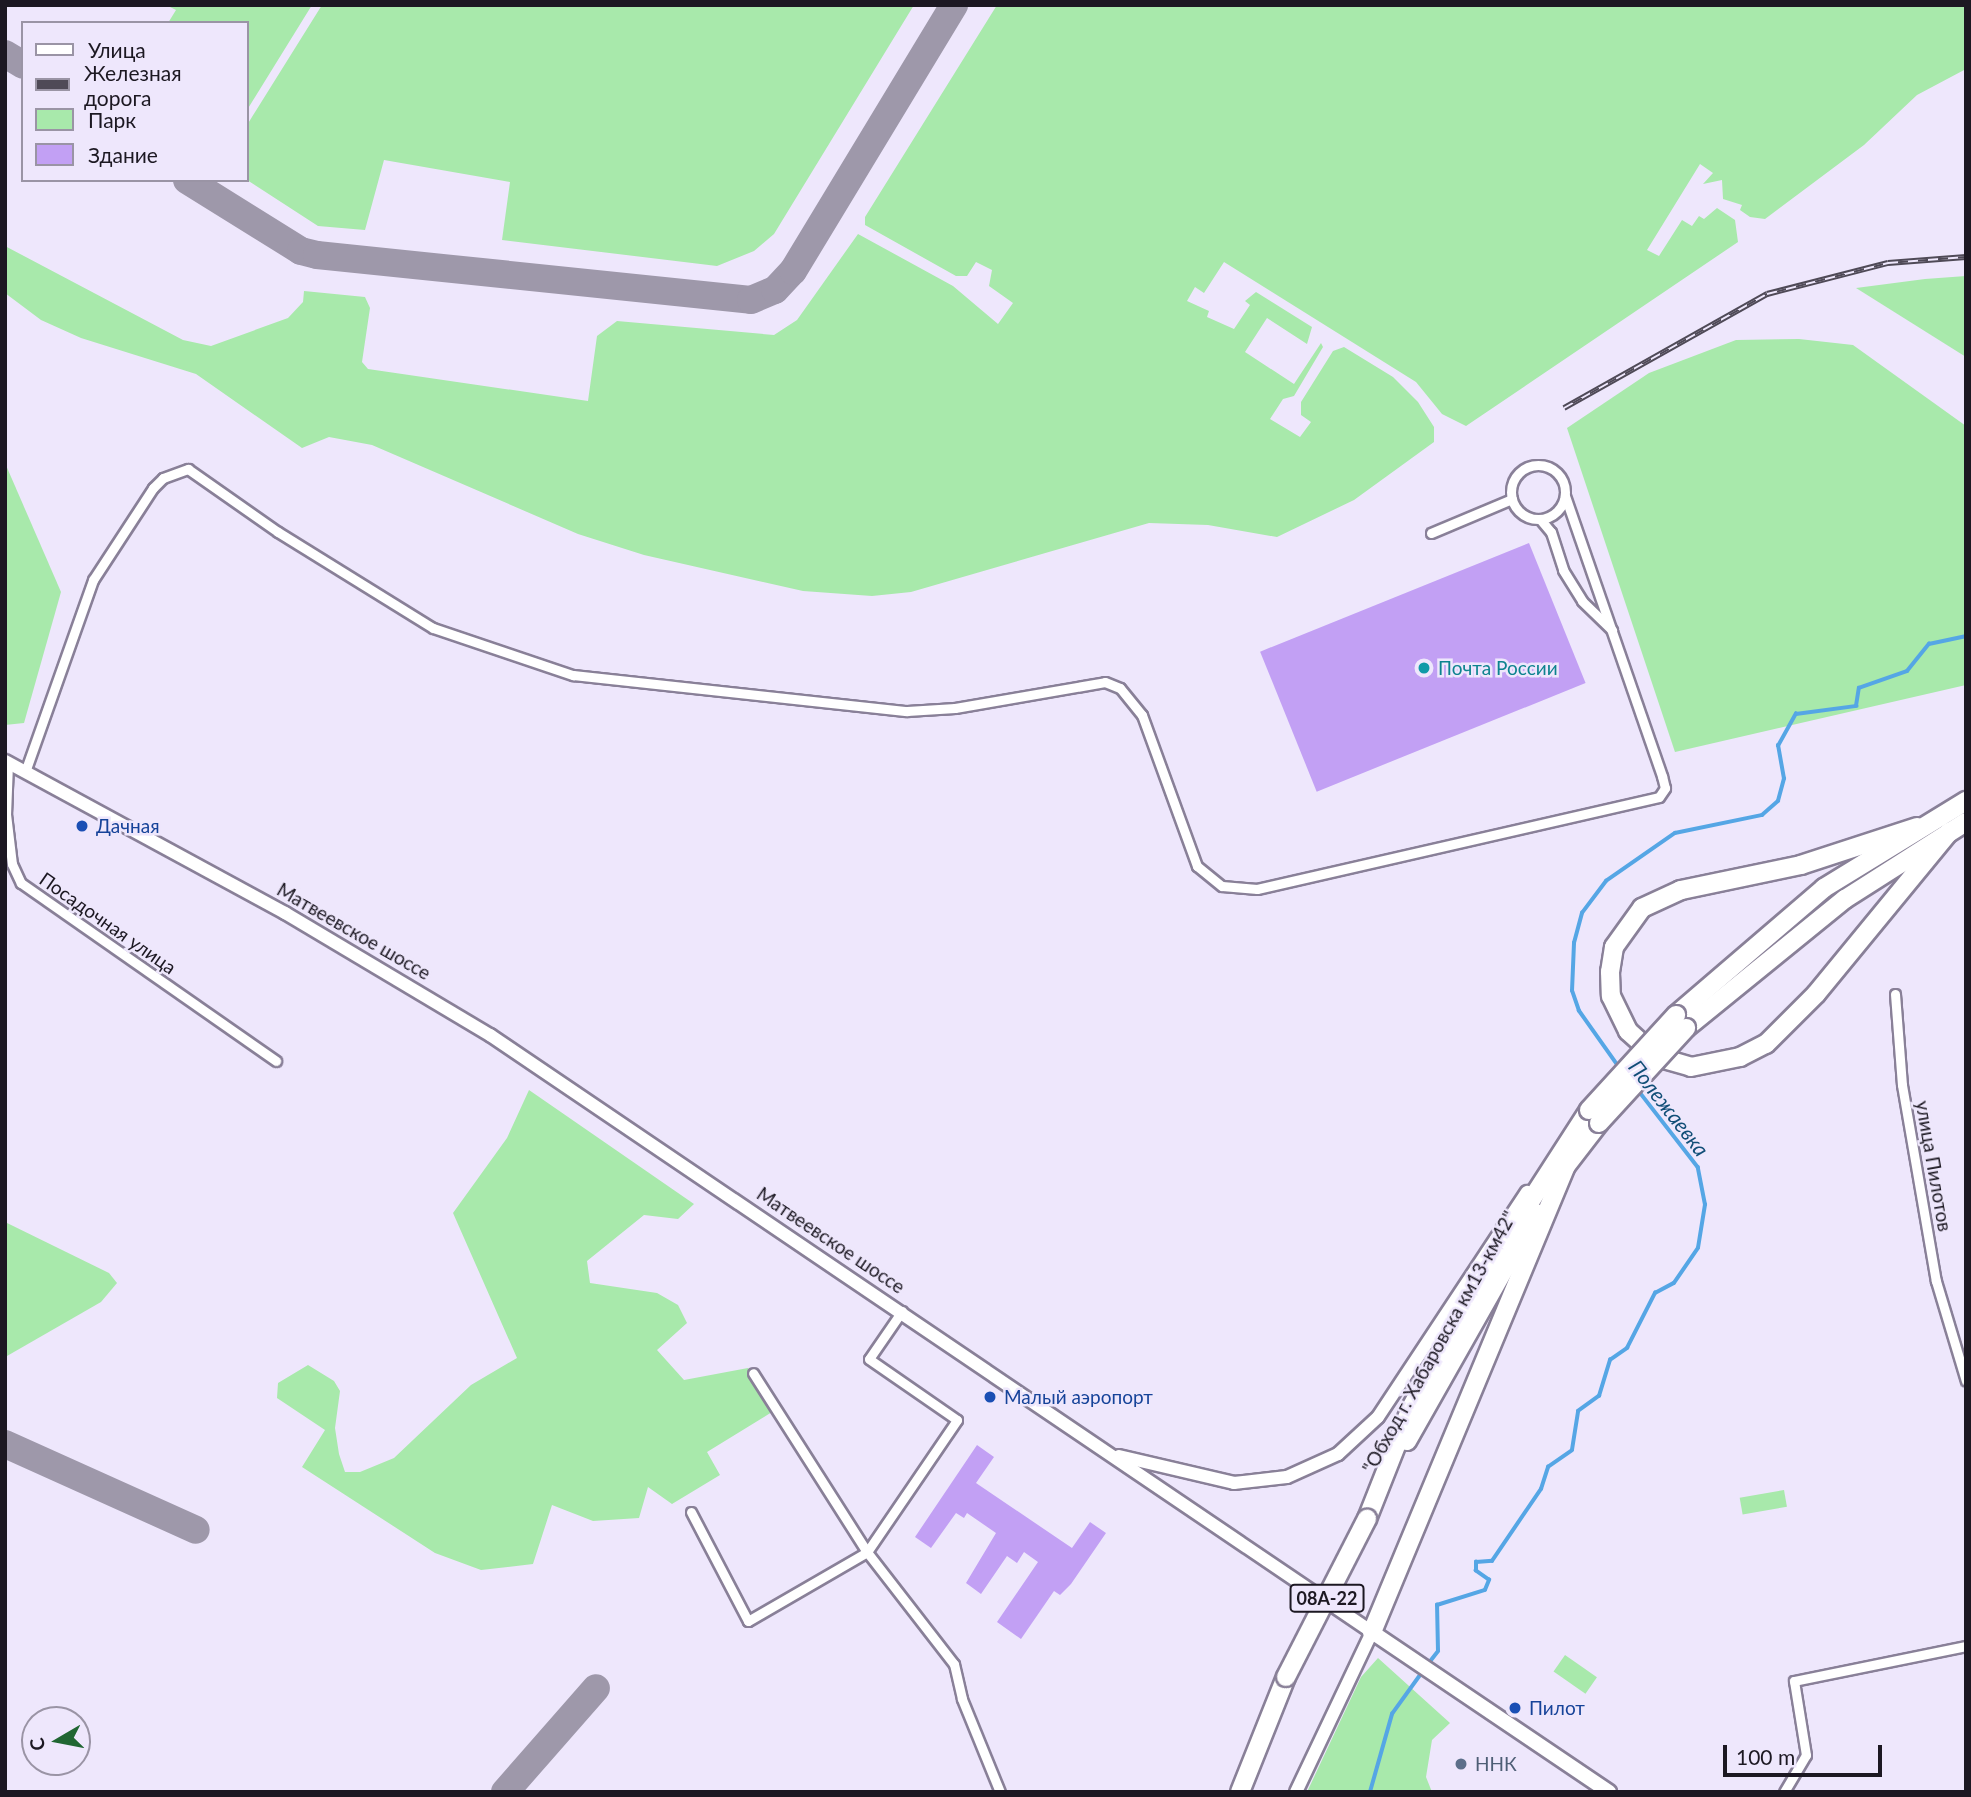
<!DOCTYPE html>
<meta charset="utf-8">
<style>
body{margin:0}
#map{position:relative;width:1971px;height:1797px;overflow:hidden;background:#eee7fc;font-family:Lato,sans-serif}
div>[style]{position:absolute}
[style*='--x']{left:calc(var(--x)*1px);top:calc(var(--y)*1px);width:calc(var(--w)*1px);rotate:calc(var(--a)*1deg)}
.green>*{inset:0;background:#a8e9ab;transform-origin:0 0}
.stream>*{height:3.5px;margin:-1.75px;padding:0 1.75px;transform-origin:1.75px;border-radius:1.75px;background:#55a6e5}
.taxiway>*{height:28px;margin:-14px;padding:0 14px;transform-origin:14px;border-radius:14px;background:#9e98aa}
.building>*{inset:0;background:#c2a0f4;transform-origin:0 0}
.roads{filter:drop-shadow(2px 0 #898098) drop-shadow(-2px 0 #898098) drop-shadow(0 2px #898098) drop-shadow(0 -2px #898098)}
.street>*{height:9px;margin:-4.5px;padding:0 4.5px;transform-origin:4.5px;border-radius:4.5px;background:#fff}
.street>.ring{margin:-4.5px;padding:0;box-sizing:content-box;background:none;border:9px solid #fff;border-radius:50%}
.secondary>*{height:12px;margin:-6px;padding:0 6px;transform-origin:6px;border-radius:6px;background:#fff}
.primary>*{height:14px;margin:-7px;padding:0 7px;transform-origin:7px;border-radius:7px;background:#fff}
.highway>*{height:18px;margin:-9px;padding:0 9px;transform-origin:9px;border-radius:9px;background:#fff}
.rail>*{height:6px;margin-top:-3px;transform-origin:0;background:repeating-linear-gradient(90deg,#eee7fc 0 10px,#4f4a57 0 20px);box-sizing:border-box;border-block:2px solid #4f4a57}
.bridges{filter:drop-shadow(2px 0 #898098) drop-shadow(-2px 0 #898098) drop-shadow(0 2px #898098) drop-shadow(0 -2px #898098)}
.highway-bridge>*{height:18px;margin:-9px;padding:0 9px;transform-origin:9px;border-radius:9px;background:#fff}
.dots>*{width:19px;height:19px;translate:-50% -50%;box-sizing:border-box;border:4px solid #eee7fc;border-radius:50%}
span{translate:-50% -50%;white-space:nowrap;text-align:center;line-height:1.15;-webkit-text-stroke:5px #eee7fc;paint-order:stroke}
.shield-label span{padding:2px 5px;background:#eee7fc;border:2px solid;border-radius:5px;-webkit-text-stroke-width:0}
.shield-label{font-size:18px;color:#1c1822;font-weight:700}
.culture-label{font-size:19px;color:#0d838f}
.left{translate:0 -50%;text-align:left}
.transit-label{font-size:19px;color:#164399}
.street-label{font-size:19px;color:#1c1822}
.service-label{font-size:19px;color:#4e5e75}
.water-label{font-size:21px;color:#114e77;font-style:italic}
.frame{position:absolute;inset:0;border:7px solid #1c1822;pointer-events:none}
.legend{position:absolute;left:21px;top:21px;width:228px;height:161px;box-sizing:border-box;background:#eee7fc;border:2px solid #9a94a5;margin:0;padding:9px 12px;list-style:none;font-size:21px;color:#1c1822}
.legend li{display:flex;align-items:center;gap:14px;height:35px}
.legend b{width:35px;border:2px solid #9a94a5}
.north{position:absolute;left:21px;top:1706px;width:70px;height:70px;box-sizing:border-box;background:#eee7fc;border:2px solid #9a94a5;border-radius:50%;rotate:260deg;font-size:19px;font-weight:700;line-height:28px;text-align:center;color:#1c1822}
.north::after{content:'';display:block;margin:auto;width:24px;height:32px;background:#206632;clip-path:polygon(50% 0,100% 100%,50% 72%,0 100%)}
.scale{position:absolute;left:1723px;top:1745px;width:159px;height:32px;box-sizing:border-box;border:4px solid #1c1822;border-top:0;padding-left:9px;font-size:21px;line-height:24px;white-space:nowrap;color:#1c1822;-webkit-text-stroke:5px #eee7fc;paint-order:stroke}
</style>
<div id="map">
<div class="green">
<i style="clip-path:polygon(166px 5px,312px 5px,247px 110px,247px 23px,168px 23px,176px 10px)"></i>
<i style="clip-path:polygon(322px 5px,914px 5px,774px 234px,754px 251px,717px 266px,502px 240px,510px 182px,384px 160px,365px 230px,318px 226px,247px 180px,247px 125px)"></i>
<i style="clip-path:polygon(997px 5px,1966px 5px,1966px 69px,1917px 95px,1864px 145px,1765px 219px,1750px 217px,1740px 210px,1742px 205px,1723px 199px,1722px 180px,1703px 184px,1713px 173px,1700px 164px,1647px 250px,1659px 256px,1682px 220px,1692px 226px,1699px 216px,1704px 219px,1717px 208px,1735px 220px,1738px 242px,1466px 426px,1442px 414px,1416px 382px,1224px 262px,1204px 293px,1195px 287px,1187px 301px,1209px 311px,1207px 317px,1234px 329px,1250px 305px,1245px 301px,1256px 292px,1312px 327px,1307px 344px,1267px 318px,1245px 352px,1294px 384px,1321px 343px,1323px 347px,1294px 396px,1283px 399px,1270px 419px,1300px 437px,1311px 422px,1301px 415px,1301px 402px,1333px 351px,1344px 347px,1393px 377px,1418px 402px,1434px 427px,1434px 442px,1354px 500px,1277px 537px,1208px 525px,1149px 523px,911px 592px,872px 596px,803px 591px,644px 555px,578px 534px,372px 445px,329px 437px,302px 448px,196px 374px,81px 338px,41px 320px,5px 293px,5px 246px,183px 340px,211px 346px,288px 318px,303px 302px,304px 291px,365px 297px,370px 308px,362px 362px,368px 369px,588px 401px,597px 336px,617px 321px,774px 335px,797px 320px,858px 234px,953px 286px,998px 324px,1013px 303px,989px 286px,992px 270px,976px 262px,967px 276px,956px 276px,865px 225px,865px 217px)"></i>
<i style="clip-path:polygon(1966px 276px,1966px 357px,1856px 288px,1925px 279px)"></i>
<i style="clip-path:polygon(1799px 339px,1853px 345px,1966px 426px,1966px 685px,1675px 752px,1567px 428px,1649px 373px,1736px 340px)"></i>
<i style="clip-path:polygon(5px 463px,61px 592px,24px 723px,5px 725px)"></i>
<i style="clip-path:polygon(529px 1090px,694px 1204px,678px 1219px,644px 1215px,587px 1261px,590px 1283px,657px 1293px,678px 1305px,687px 1323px,657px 1350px,684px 1380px,748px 1368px,772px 1412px,707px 1452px,720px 1475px,672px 1504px,648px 1487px,639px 1518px,593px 1521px,552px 1505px,533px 1564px,481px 1570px,435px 1553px,302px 1467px,325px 1430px,277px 1398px,278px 1383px,308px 1365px,334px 1381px,340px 1391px,335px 1428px,339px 1454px,345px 1472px,360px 1472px,394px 1458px,471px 1385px,517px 1358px,453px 1213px,507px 1138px)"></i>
<i style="clip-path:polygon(5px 1222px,109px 1273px,117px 1283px,101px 1302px,7px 1356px)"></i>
<i style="left:1784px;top:1490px;width:17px;height:45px;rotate:80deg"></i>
<i style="left:1565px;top:1655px;width:39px;height:20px;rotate:35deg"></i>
<i style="clip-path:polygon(1378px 1658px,1450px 1723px,1432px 1740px,1426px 1777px,1432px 1792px,1307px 1792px,1361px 1677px)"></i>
</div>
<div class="stream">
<i style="--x:1620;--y:1069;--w:71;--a:-125.3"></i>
<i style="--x:1579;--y:1011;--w:21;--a:-109"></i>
<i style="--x:1572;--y:991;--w:48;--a:-87.6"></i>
<i style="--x:1574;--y:943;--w:31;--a:-75"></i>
<i style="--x:1582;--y:913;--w:40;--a:-53"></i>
<i style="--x:1606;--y:881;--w:84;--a:-34.8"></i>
<i style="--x:1675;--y:833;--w:89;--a:-11.7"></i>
<i style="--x:1762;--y:815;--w:21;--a:-41"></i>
<i style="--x:1778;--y:801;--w:23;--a:-75"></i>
<i style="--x:1784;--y:779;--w:34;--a:-100"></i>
<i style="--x:1778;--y:746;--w:37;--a:-61"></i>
<i style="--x:1796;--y:714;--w:61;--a:-7.6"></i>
<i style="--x:1856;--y:706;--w:18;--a:-81"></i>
<i style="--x:1859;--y:688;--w:51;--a:-19.5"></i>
<i style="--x:1907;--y:671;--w:35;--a:-51"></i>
<i style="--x:1929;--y:644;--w:38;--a:-12"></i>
<i style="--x:1428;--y:1664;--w:16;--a:-52"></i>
<i style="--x:1438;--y:1651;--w:46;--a:-91.2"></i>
<i style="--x:1437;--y:1605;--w:50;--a:-17.4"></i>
<i style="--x:1485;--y:1590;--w:11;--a:-68"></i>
<i style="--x:1489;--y:1580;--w:16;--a:-145"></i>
<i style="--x:1476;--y:1571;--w:9;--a:-90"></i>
<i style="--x:1476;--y:1562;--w:16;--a:-4"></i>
<i style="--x:1492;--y:1561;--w:87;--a:-55.8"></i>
<i style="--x:1541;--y:1489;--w:23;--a:-72"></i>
<i style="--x:1548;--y:1467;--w:29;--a:-35"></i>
<i style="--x:1572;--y:1450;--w:39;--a:-81"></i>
<i style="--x:1578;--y:1411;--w:26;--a:-36"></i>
<i style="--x:1599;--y:1396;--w:38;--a:-73"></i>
<i style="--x:1610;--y:1360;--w:21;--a:-35"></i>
<i style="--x:1627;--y:1348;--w:62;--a:-63"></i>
<i style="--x:1655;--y:1293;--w:21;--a:-28"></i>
<i style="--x:1674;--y:1283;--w:42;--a:-55.6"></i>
<i style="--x:1698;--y:1248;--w:44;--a:-80.8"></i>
<i style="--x:1705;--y:1205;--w:38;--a:-101"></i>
<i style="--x:1698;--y:1168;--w:101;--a:-127.8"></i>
<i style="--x:1370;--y:1792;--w:81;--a:-74.2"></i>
<i style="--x:1392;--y:1714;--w:53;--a:-54.2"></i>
</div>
<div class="taxiway">
<i style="--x:5;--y:54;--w:21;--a:31"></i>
<i style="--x:187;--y:180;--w:134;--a:31.9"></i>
<i style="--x:301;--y:251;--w:16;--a:14"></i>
<i style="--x:317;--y:255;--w:436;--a:5.9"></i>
<i style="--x:751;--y:300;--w:26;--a:-23"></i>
<i style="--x:775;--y:290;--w:26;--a:-47"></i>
<i style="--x:793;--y:271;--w:311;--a:-58.8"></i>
<i style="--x:5;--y:1444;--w:209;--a:24.2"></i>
<i style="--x:505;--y:1792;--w:138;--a:-48.8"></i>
</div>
<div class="building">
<i style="left:1529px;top:543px;width:151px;height:290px;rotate:68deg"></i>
<i style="clip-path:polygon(977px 1445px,994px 1457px,976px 1483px,1072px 1548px,1090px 1522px,1106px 1533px,1071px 1584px,1060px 1595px,1054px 1591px,1021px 1639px,997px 1622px,1038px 1562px,1024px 1552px,1017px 1563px,1007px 1556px,981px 1594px,966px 1583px,996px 1533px,967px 1513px,964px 1518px,956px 1513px,931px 1548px,915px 1537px)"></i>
</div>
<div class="roads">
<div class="street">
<i class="ring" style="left:1511px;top:465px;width:45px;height:45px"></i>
<i style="--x:1540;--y:519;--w:17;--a:50"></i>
<i style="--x:1551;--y:532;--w:40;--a:72"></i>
<i style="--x:1563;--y:570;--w:36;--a:58"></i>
<i style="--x:1582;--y:601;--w:42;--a:44"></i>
<i style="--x:1431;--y:533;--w:88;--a:-22.8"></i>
<i style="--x:8;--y:763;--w:51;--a:92.2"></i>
<i style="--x:6;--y:814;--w:50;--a:83.2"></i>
<i style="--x:12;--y:864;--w:21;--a:65"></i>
<i style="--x:21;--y:883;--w:311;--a:34.9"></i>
<i style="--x:25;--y:772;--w:204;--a:-70.5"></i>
<i style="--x:93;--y:580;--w:110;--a:-56.9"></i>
<i style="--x:153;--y:488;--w:14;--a:-45"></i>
<i style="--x:163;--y:478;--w:27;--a:-20"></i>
<i style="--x:188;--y:469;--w:110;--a:35"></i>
<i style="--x:278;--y:532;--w:182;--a:31.8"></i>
<i style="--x:433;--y:628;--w:148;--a:18.6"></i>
<i style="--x:573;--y:675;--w:336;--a:6.2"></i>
<i style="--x:907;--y:711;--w:48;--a:-3.6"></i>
<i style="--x:955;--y:708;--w:152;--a:-9.8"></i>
<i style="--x:1105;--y:682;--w:16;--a:22"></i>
<i style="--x:1120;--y:688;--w:35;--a:51"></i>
<i style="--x:1142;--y:715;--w:161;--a:70"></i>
<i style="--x:1197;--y:866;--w:32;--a:39"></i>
<i style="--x:1222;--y:886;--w:35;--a:5"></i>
<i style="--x:1257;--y:889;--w:412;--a:-12.9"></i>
<i style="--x:1659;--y:797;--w:11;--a:-56"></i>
<i style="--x:1665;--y:788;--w:12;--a:-104"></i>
<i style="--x:1662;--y:776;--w:296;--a:-109.1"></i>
<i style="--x:1895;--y:994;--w:91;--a:85.6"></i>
<i style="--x:1902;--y:1085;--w:199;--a:80.2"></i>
<i style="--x:1936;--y:1281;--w:104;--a:73.3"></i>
<i style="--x:902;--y:1311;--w:58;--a:124.5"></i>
<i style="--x:869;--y:1359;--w:107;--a:34.7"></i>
<i style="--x:957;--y:1420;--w:160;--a:124.3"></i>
<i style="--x:867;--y:1552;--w:142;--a:52.2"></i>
<i style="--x:954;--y:1664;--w:36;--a:77"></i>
<i style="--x:962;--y:1699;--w:100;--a:67.8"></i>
<i style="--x:691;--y:1512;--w:123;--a:62.4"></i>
<i style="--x:748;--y:1621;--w:138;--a:-30.1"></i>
<i style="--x:867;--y:1552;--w:212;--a:-122.5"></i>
<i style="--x:1784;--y:1792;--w:43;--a:-59.3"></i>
<i style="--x:1806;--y:1755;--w:75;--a:-99.2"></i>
<i style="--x:1794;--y:1681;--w:176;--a:-11.5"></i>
</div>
<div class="secondary">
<i style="--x:5;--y:761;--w:319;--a:28.5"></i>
<i style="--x:285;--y:913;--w:239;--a:30.8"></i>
<i style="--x:490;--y:1035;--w:1065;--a:34.09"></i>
<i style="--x:1372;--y:1632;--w:177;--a:115.4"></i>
<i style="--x:1119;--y:1456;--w:118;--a:13.2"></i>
<i style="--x:1234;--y:1483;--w:53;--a:-6.5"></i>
<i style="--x:1287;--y:1477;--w:56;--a:-24.3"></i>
<i style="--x:1338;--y:1454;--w:54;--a:-42.8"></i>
<i style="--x:1378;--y:1417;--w:270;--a:-56.5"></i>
</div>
<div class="primary">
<i style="--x:1372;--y:1632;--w:286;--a:34"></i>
</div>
<div class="highway">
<i style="--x:1917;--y:827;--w:122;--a:161.9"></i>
<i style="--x:1801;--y:865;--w:123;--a:168.2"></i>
<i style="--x:1681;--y:890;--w:43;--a:155.2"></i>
<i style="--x:1642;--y:908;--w:48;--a:125.7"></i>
<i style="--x:1614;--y:947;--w:25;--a:99"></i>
<i style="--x:1610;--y:972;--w:24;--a:88"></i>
<i style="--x:1611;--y:996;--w:39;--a:64"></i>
<i style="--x:1628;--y:1031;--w:39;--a:42"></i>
<i style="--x:1657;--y:1057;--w:35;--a:16"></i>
<i style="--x:1691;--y:1067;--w:50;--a:-11.5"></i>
<i style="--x:1740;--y:1057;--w:29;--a:-27"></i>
<i style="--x:1766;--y:1044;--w:71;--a:-45"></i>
<i style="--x:1816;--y:994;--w:210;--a:-50.6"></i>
<i style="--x:1676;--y:1015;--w:195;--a:-40.6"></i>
<i style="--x:1824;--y:888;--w:167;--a:-31.5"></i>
<i style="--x:1686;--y:1028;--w:205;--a:-39.1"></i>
<i style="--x:1845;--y:899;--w:143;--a:-32.5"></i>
<i style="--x:1562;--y:1171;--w:61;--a:-52.4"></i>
<i style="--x:1407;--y:1441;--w:262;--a:-60.5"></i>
<i style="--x:1367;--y:1519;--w:119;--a:-68.4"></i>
<i style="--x:1411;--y:1408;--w:140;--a:-62"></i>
<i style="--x:1477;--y:1284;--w:207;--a:-57.2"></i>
<i style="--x:1372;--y:1632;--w:510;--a:-67.41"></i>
<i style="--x:1240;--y:1792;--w:124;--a:-68.2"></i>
</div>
</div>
<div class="rail">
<i style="--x:1564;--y:408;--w:233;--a:-29.3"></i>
<i style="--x:1767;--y:294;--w:125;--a:-14.4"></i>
<i style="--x:1888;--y:263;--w:78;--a:-4.4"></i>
</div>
<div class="bridges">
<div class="highway-bridge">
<i style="--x:1589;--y:1110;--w:129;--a:-47.5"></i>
<i style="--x:1599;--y:1123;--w:129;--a:-47.5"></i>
<i style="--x:1286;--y:1677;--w:178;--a:-62.9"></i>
</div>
</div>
<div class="dots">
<i style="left:1424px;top:668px;background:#0f9aa8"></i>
<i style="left:82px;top:826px;background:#1a4fb4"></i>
<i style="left:990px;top:1397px;background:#1a4fb4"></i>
<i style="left:1515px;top:1708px;background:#1a4fb4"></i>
<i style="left:1461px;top:1764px;background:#5c6f8a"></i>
</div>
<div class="shield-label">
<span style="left:1327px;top:1598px">08А-22</span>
</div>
<div class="culture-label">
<span class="left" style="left:1438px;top:668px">Почта России</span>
</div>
<div class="transit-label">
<span class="left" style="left:96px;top:826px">Дачная</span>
<span class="left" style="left:1004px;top:1397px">Малый аэропорт</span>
<span class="left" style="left:1529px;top:1708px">Пилот</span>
</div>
<div class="street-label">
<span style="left:108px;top:923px;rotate:35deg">Посадочная улица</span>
<span style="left:354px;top:931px;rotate:30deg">Матвеевское шоссе</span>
<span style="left:1934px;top:1166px;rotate:80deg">улица Пилотов</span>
<span style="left:831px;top:1240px;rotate:34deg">Матвеевское шоссе</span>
<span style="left:1439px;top:1342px;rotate:-61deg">"Обход г. Хабаровска км13-км42"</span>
</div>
<div class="service-label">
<span class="left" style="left:1475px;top:1764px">ННК</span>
</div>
<div class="water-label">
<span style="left:1669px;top:1108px;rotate:52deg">Полежаевка</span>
</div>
<div class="frame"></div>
<ul class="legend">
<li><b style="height:9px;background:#fff"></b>Улица</li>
<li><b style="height:9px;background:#4f4a57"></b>Железная дорога</li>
<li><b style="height:19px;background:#a8e9ab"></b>Парк</li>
<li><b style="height:19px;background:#c2a0f4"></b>Здание</li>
</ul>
<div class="north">С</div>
<div class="scale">100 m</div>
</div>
